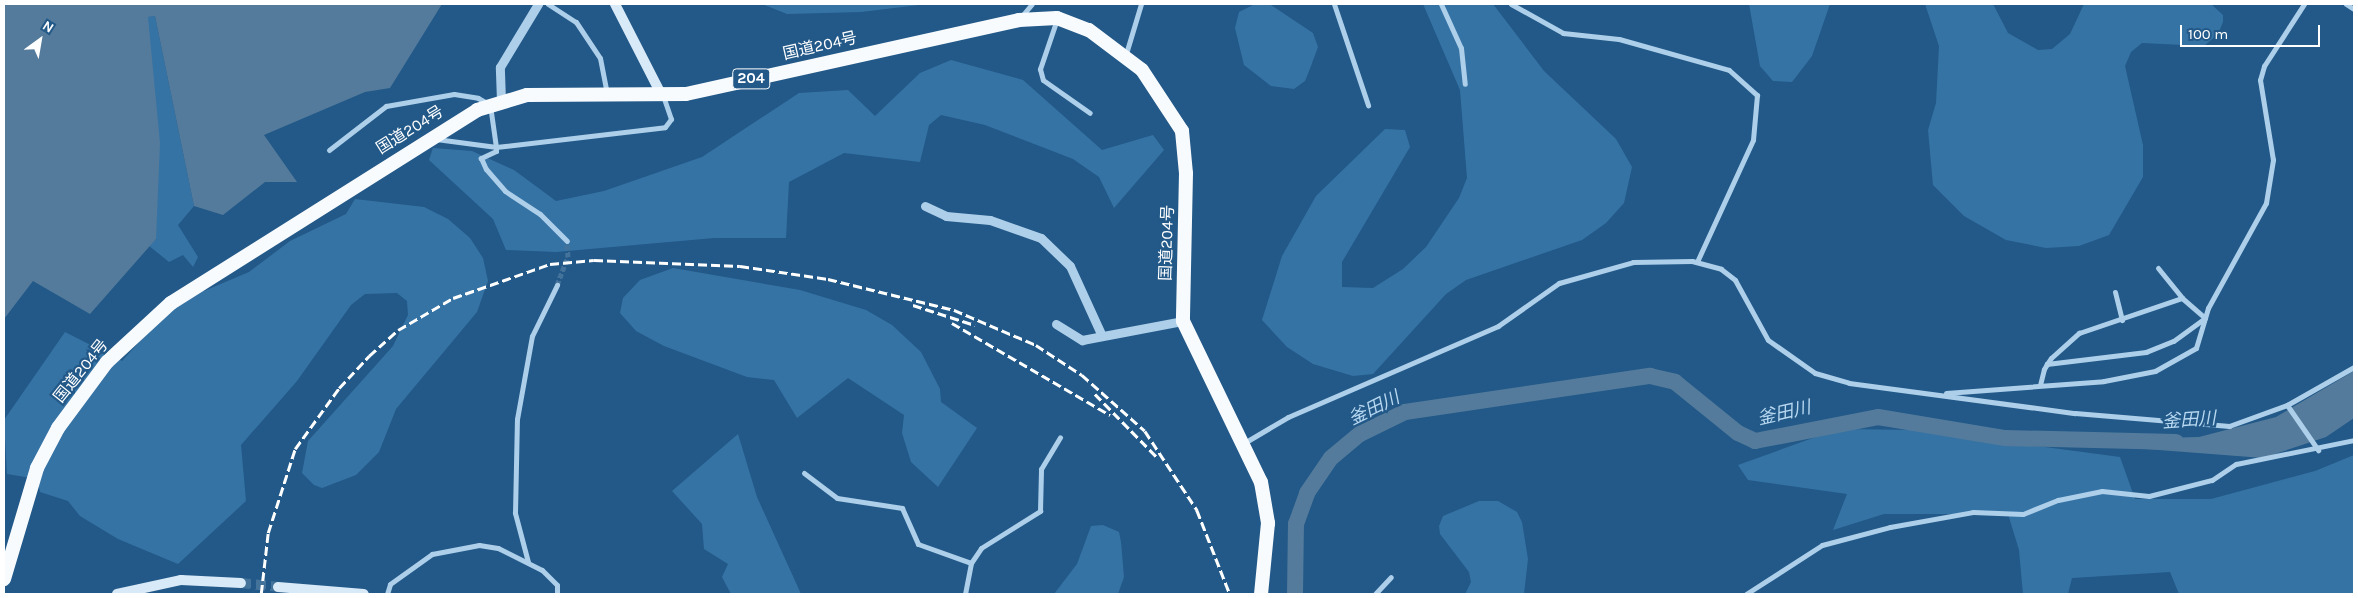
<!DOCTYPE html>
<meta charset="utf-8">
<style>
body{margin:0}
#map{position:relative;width:2358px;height:598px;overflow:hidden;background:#225988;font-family:Karla,"Noto Sans JP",sans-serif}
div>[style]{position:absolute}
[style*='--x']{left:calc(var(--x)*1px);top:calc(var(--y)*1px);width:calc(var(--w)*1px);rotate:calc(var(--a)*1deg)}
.green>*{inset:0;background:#3673a5}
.water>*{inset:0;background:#547b9b}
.river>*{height:16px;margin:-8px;padding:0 8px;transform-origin:8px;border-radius:8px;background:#547b9b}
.minor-tunnel>*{height:5px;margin-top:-2.5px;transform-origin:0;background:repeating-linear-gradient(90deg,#43729a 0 5px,transparent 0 7.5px)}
.secondary-tunnel>*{height:10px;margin-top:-5px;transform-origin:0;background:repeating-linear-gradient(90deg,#43729a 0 10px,transparent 0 15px)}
.minor>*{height:5px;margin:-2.5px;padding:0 2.5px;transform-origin:2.5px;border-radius:2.5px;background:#adcfea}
.tertiary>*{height:9px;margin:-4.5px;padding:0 4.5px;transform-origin:4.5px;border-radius:4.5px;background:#adcfea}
.secondary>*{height:10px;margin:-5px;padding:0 5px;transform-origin:5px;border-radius:5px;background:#d8e9f8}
.trunk>*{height:14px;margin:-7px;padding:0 7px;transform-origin:7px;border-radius:7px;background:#f8fbfe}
.rail>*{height:2.5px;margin-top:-1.25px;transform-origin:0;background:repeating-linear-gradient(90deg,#fff 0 9px,transparent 0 13px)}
span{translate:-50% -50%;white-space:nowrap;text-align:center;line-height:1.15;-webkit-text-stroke:4.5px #225988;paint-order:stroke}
.shield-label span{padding:1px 4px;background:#225988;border:1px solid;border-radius:4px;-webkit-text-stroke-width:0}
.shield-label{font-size:15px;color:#fff;font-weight:700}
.street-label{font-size:16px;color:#fff}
.water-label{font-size:18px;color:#b8d8f1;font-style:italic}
.frame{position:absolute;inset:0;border:5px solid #fff;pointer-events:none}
.north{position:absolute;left:15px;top:15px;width:50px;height:50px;-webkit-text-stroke:4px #225988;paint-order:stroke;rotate:32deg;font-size:14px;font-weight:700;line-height:20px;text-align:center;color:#fff}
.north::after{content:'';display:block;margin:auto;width:18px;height:22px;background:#fff;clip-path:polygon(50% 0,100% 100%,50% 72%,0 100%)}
.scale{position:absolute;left:2180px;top:25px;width:140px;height:22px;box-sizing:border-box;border:2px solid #fff;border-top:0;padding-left:6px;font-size:15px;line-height:18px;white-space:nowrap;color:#fff;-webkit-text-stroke:4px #225988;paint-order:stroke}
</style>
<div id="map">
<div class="green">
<i style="clip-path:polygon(762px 4px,761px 4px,927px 4px,861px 12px,787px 14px)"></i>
<i style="clip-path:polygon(1255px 4px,1271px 5px,1313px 33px,1318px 47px,1311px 66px,1305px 81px,1294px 89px,1271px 86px,1244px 65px,1235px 28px,1239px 12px)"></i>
<i style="clip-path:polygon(1423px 4px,1493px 4px,1544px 71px,1616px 139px,1632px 167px,1624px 203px,1606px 223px,1582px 240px,1466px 280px,1446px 294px,1373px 374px,1353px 376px,1313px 364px,1287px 347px,1262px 320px,1282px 256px,1316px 196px,1385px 129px,1405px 130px,1410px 147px,1342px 262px,1342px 287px,1373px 288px,1403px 269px,1426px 247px,1459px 198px,1467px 178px,1460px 90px)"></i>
<i style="clip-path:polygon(1749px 4px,1830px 4px,1812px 56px,1792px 82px,1773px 81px,1760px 66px)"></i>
<i style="clip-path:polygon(1925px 4px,1993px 4px,2008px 33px,2038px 50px,2052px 49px,2070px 34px,2084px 4px,2211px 4px,2223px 15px,2223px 22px,2218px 34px,2204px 46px,2142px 43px,2131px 52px,2125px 66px,2143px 145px,2143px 177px,2109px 235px,2079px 246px,2046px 248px,2006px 240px,1964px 216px,1933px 185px,1928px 130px,1936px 103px,1939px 46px)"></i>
<i style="clip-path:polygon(155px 16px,194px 206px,178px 225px,198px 257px,193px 267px,183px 255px,169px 262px,148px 245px,156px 239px,147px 17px)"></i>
<i style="clip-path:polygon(951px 60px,1023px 80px,1102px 150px,1153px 135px,1164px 150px,1114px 208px,1099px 177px,1073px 159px,985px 125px,941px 115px,929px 125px,920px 162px,844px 153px,789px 182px,786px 238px,714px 238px,556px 252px,506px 250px,493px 219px,429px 160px,433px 148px,472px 151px,514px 170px,556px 201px,604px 191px,702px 157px,799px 93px,848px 90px,875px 116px,920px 73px)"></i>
<i style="clip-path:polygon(355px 199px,424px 207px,448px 219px,470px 238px,483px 258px,488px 281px,477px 312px,396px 409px,379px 452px,356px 475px,322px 488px,314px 485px,302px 473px,308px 441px,393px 346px,408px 315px,407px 301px,397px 293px,365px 294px,351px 305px,297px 381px,241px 445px,246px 501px,178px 564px,118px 539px,80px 516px,68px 501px,40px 492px,37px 479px,7px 474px,4px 420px,65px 332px,122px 361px,194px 282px,204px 291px,249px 272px,290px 241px,346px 214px)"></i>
<i style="clip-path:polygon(673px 268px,800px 290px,866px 310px,892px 325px,921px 352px,940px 389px,941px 402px,977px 428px,938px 487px,911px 462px,902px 433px,904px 415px,848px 378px,797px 418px,774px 380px,747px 377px,664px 346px,636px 331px,620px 313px,623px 298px,640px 280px)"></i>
<i style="clip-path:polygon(1838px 429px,1918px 430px,2120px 457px,2135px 499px,2211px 499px,2315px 471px,2354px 455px,2354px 594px,2179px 594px,2170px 572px,2072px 578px,2068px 594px,2023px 594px,2019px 550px,2008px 514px,1884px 514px,1833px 530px,1847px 494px,1748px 480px,1738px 465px)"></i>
<i style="clip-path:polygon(738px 434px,757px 497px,801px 594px,731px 594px,722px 577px,728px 564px,704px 549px,702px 524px,672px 491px)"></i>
<i style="clip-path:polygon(1479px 501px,1498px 501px,1517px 512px,1522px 522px,1528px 559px,1524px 594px,1465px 594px,1471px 582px,1469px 572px,1440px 534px,1439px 526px,1443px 516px)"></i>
<i style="clip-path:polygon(1103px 525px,1119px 532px,1121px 542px,1124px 577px,1118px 594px,1054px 594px,1077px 564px,1091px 526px)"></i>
</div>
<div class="water">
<i style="clip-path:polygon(4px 4px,442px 4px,390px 88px,365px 92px,264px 135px,297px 182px,265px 182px,223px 215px,194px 206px,155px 16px,148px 17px,160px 143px,156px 239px,90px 314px,33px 281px,4px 319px)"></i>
<i style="clip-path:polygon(2354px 371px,2354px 418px,2326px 437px,2263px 458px,2146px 449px,2161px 438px,2199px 437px,2276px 417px)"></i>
</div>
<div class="river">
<i style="--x:1295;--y:594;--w:70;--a:-89.2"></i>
<i style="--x:1296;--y:524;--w:33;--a:-70"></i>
<i style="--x:1307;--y:493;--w:42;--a:-55.6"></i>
<i style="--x:1331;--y:458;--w:38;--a:-40"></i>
<i style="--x:1360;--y:434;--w:50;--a:-26.1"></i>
<i style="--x:1405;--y:412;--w:248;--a:-8.4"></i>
<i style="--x:1650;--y:376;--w:26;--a:13"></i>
<i style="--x:1675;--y:382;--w:81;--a:39"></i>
<i style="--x:1738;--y:433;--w:19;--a:25"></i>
<i style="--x:1755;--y:441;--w:125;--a:-11"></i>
<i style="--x:1878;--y:417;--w:129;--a:9.4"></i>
<i style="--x:2005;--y:438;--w:171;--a:1.3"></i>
</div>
<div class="minor-tunnel">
<i style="--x:557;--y:285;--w:30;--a:-69"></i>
<i style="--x:568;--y:257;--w:16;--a:-94"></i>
</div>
<div class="secondary-tunnel">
<i style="--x:241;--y:583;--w:37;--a:6"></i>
</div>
<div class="minor">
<i style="--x:548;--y:4;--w:33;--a:33"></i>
<i style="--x:576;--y:22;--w:43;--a:56.3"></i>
<i style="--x:600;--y:58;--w:36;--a:79"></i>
<i style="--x:1334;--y:4;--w:107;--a:71.4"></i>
<i style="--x:1441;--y:4;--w:48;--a:65.6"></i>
<i style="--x:1461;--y:48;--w:36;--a:84"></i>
<i style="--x:1511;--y:4;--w:60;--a:29.1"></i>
<i style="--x:1563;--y:33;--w:56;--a:6.1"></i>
<i style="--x:1619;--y:39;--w:114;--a:15.7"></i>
<i style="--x:1729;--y:70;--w:38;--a:42"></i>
<i style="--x:1757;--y:95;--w:45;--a:95.1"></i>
<i style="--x:1753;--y:140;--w:134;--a:114.7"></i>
<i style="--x:2346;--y:4;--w:9;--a:32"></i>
<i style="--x:1021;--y:17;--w:17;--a:-50"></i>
<i style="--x:1057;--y:19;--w:53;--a:108.8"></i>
<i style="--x:1040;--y:69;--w:11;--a:75"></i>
<i style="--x:1043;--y:80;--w:57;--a:35.1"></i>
<i style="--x:1125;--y:57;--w:55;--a:-73.2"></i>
<i style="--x:436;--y:139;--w:61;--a:7.6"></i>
<i style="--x:496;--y:147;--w:170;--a:-6.7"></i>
<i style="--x:665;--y:127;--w:10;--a:-53"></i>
<i style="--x:671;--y:119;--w:24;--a:-109"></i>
<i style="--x:329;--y:150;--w:72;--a:-37.7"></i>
<i style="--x:386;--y:106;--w:69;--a:-10"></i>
<i style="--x:454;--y:94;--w:24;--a:9"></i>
<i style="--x:478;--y:98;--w:14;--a:30"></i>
<i style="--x:490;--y:105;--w:42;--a:81.9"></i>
<i style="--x:496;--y:147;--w:4;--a:90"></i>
<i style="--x:496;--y:151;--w:17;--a:155"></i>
<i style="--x:481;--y:158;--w:12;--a:66"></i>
<i style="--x:486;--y:169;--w:29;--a:49"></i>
<i style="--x:505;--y:191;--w:42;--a:33.3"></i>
<i style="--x:540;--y:214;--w:38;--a:45"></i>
<i style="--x:2158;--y:268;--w:38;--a:51"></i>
<i style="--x:2115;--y:292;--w:29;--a:76"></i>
<i style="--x:2040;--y:385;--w:16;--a:-76"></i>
<i style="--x:2044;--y:369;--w:6;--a:-59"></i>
<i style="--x:2047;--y:364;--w:7;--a:-56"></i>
<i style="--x:2051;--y:358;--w:38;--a:-42"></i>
<i style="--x:2079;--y:333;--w:109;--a:-18.8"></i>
<i style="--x:2182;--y:298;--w:30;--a:41"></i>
<i style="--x:2205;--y:318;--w:39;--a:144"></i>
<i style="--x:2173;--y:341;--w:29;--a:158"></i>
<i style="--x:2146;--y:352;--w:100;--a:173.1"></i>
<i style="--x:1946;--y:393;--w:158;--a:-4.3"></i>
<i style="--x:2104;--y:381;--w:52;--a:-11.1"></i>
<i style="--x:2155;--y:371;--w:47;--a:-29.3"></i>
<i style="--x:2196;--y:348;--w:42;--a:-73.3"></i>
<i style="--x:2208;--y:308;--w:120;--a:-61.1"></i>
<i style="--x:2266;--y:203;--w:44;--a:-80.8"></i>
<i style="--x:2273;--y:160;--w:81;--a:-99.2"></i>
<i style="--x:2260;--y:80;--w:15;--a:-74"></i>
<i style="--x:2264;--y:66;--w:74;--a:-57.2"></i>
<i style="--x:2287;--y:405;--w:55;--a:55.4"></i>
<i style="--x:1244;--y:443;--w:51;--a:-30.6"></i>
<i style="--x:1288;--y:417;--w:229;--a:-23.4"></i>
<i style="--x:1498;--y:326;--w:75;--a:-35.2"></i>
<i style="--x:1559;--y:283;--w:77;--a:-15.8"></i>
<i style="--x:1633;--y:262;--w:59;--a:-1"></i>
<i style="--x:1692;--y:261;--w:30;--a:15"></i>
<i style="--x:1721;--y:269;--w:18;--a:38"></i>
<i style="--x:1735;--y:280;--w:68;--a:61.2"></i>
<i style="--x:1768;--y:340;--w:57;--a:35.1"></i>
<i style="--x:1815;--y:373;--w:35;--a:16"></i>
<i style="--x:1849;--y:383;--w:228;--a:7.6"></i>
<i style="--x:2075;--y:413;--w:155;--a:4.8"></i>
<i style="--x:2229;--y:426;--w:62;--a:-19.9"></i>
<i style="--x:2287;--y:405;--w:77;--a:-29.6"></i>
<i style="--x:804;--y:473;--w:41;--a:37.1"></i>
<i style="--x:837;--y:498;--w:66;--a:8.7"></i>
<i style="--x:902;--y:508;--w:39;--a:66"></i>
<i style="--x:918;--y:544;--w:56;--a:19.7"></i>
<i style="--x:528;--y:562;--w:51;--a:-104.9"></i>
<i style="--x:515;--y:513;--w:94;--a:-88.8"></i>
<i style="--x:517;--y:419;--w:84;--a:-79.8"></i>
<i style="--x:532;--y:336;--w:57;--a:-63.9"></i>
<i style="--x:387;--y:594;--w:10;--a:-73"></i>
<i style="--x:390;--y:584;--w:52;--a:-35.5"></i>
<i style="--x:432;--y:554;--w:48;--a:-10.8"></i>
<i style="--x:479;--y:545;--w:19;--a:9"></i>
<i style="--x:498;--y:548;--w:49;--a:26.6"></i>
<i style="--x:542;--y:570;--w:21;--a:45"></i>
<i style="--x:557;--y:585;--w:9;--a:90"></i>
<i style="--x:965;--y:594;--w:32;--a:-79"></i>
<i style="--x:971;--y:563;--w:18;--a:-56"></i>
<i style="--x:981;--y:548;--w:70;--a:-32.1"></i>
<i style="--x:1040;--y:511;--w:42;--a:-88.6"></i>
<i style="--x:1041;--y:469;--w:37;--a:-59"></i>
<i style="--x:1375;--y:594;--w:23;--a:-47"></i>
<i style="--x:1746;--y:594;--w:90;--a:-32.8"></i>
<i style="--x:1822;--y:545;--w:70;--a:-14.8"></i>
<i style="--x:1890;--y:527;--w:84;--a:-10.2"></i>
<i style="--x:1973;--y:512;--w:50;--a:2.3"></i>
<i style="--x:2023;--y:514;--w:38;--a:-22"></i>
<i style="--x:2058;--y:500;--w:45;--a:-11.6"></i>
<i style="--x:2102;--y:491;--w:47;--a:6.1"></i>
<i style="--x:2149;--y:496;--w:65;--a:-14.3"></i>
<i style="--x:2212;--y:480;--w:29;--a:-34"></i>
<i style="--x:2236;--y:464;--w:120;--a:-11.5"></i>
</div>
<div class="tertiary">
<i style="--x:501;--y:101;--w:34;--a:-92"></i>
<i style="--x:500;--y:67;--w:74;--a:-58.9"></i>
<i style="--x:925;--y:206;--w:23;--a:25"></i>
<i style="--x:946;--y:216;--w:44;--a:5.2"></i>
<i style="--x:990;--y:220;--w:54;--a:19.4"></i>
<i style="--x:1041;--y:238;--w:40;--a:44"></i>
<i style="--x:1070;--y:266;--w:77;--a:65.4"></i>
<i style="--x:1056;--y:324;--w:31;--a:32"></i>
<i style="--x:1082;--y:340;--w:103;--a:-10.7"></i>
</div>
<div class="secondary">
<i style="--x:615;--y:4;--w:103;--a:62.9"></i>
<i style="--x:278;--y:587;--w:86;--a:4.7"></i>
<i style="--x:117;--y:594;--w:66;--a:-12.3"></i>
<i style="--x:181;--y:580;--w:60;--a:2.9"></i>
</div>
<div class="trunk">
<i style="--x:4;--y:579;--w:116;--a:-73.4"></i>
<i style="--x:37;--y:468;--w:45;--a:-62.3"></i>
<i style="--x:58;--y:428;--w:82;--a:-53.4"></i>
<i style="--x:107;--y:362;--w:87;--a:-42.7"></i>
<i style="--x:171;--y:303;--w:362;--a:-32.2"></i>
<i style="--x:477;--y:110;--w:52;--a:-16.7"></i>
<i style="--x:527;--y:95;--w:159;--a:-0.4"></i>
<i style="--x:686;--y:94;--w:341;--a:-12.5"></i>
<i style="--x:1019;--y:20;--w:38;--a:-3"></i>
<i style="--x:1057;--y:18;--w:34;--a:21"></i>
<i style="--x:1089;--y:30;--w:66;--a:37"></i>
<i style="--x:1142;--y:70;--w:73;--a:56.7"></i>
<i style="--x:1182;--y:131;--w:42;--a:84.6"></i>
<i style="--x:1186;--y:173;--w:148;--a:91.2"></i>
<i style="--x:1183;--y:321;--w:179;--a:64.2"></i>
<i style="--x:1261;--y:482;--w:42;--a:80.3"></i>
<i style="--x:1268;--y:523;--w:71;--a:95.6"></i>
</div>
<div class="rail">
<i style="--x:913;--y:305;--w:65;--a:17.9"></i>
<i style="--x:952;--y:323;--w:183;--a:30.2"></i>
<i style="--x:1095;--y:394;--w:90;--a:45.5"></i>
<i style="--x:261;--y:594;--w:61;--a:-83.5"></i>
<i style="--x:268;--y:533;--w:88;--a:-72.2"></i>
<i style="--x:295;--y:449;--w:75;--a:-54.2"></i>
<i style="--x:339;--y:388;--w:44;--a:-46.8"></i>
<i style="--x:369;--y:356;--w:39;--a:-42"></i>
<i style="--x:398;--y:330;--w:64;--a:-30.2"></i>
<i style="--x:453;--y:298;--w:103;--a:-19.3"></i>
<i style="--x:550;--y:264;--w:44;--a:-5.2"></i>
<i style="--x:594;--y:260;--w:146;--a:2.4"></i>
<i style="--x:740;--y:266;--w:89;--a:8.4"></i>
<i style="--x:828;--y:279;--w:130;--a:13.8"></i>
<i style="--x:954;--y:310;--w:89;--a:23.1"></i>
<i style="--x:1036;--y:345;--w:55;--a:33.1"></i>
<i style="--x:1082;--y:375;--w:84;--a:41.6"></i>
<i style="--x:1145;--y:431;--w:95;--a:56.6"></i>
<i style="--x:1197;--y:510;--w:90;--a:68.6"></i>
</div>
<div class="shield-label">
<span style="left:751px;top:79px">204</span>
</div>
<div class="street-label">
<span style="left:820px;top:46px;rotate:-13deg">国道204号</span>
<span style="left:410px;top:130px;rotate:-32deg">国道204号</span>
<span style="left:1167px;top:243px;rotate:-88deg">国道204号</span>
<span style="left:81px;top:371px;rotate:-51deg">国道204号</span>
</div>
<div class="water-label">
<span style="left:1374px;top:408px;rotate:-26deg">釜田川</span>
<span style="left:1784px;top:413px;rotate:-13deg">釜田川</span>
<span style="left:2189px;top:420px;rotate:-4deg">釜田川</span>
</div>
<div class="frame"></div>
<div class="north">N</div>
<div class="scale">100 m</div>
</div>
